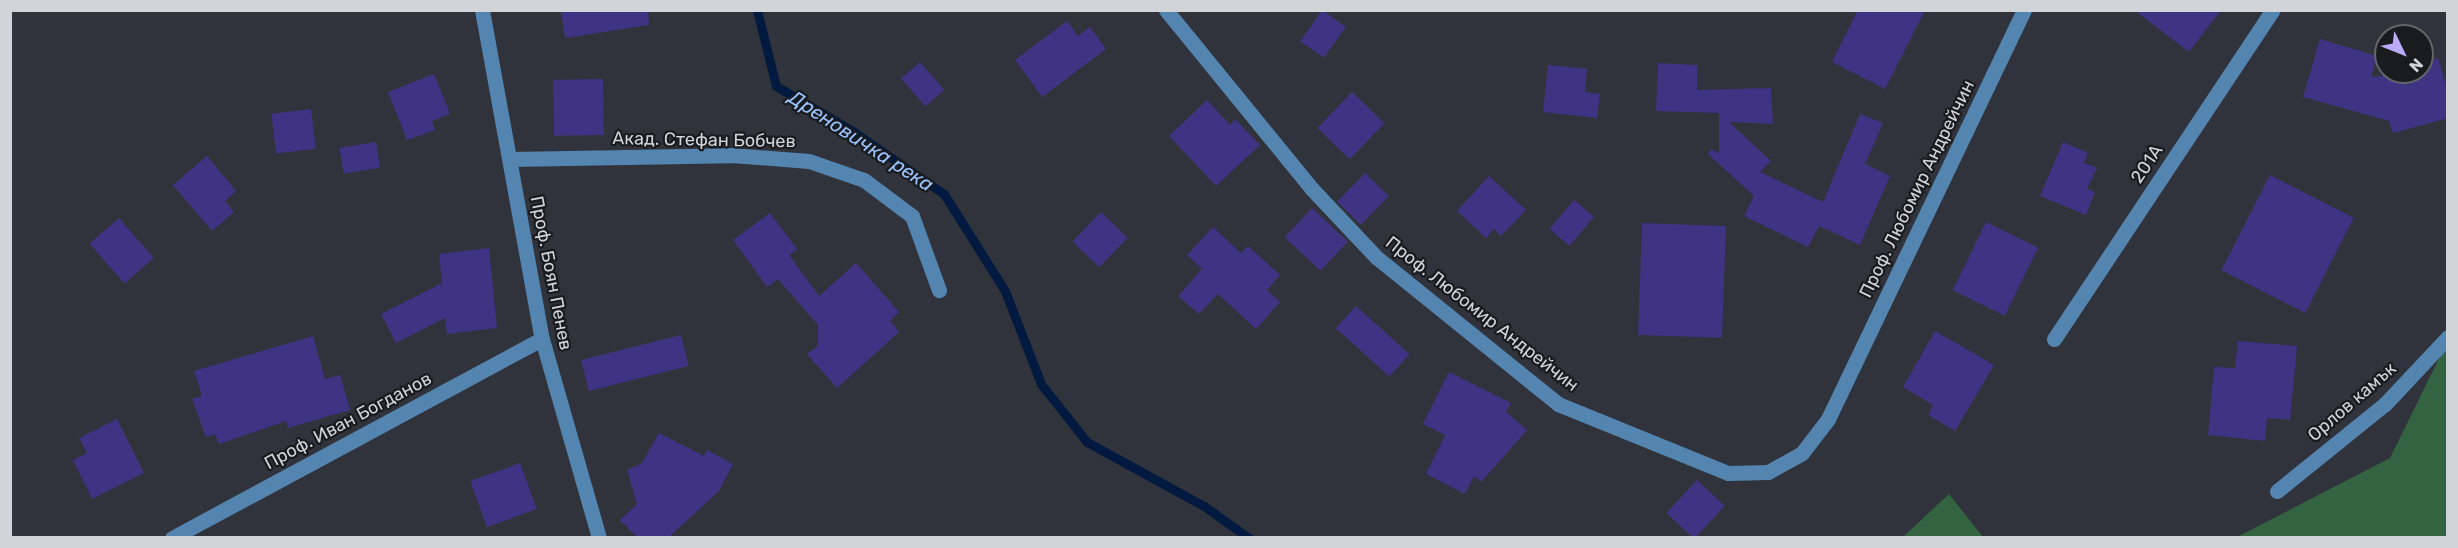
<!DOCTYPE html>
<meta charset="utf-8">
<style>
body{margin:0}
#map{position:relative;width:2458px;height:548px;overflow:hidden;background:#30333b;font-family:Rubik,sans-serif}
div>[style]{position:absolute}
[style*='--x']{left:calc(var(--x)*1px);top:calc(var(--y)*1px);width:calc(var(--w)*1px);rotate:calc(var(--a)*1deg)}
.green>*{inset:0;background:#336340}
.stream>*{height:9px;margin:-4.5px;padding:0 4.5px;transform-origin:4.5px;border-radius:4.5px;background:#021a3f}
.building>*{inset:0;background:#413383;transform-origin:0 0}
.minor>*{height:15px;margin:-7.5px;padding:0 7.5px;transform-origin:7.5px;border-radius:7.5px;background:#5485b0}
span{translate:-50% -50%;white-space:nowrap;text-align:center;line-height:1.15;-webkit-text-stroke:4.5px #191b1e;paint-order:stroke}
.street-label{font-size:18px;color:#d1d4d9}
.water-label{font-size:20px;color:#99c1fc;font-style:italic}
.frame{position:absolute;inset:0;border:12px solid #d1d4d9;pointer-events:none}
.north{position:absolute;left:2374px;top:24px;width:60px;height:60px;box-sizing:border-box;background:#191b1e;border:2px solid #636569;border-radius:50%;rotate:133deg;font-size:16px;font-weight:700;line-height:24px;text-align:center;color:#d1d4d9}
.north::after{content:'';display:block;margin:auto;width:21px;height:27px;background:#baaaf7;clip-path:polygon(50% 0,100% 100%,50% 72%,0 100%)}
</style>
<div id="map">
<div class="green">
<i style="clip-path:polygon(2447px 342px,2447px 537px,2235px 538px,2390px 458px)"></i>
<i style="clip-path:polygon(1949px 494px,1983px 537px,1903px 537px)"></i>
</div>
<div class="stream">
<i style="--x:757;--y:10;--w:78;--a:76"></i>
<i style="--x:776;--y:86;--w:91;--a:30.5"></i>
<i style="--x:854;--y:132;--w:109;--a:34.6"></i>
<i style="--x:944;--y:194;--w:115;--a:57.8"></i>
<i style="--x:1005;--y:291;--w:100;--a:68.8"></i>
<i style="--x:1041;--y:384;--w:74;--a:51.6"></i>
<i style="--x:1087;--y:442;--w:133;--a:28.7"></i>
<i style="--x:1204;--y:506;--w:55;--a:35.4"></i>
</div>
<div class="building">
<i style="clip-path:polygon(561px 10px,648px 10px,649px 25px,565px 38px)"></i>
<i style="left:1322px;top:10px;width:29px;height:38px;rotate:35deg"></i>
<i style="clip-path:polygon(1858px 10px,1925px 10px,1885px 89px,1832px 62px)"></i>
<i style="clip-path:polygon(2134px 10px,2221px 10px,2189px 52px)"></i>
<i style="clip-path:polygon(1067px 21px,1078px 36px,1090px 27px,1106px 49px,1042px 97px,1015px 60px)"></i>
<i style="clip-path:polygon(2320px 39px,2377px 56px,2371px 77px,2422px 72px,2422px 63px,2438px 58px,2448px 92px,2448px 118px,2393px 133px,2389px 121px,2303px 97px)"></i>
<i style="left:920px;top:62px;width:37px;height:25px;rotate:49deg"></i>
<i style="clip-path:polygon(1658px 63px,1697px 65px,1697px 90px,1771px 88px,1773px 124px,1729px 122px,1771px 161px,1760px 172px,1823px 202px,1860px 114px,1883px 123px,1865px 164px,1890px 176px,1860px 245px,1819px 226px,1808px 247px,1744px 216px,1754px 196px,1708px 154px,1711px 149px,1719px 153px,1719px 113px,1656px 111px)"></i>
<i style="clip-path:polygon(1548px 65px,1587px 69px,1585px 92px,1600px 94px,1597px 118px,1543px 112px)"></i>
<i style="clip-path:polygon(434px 74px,450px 114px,432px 121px,435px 130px,407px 140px,388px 92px)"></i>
<i style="left:603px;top:79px;width:56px;height:50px;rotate:89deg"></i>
<i style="left:1352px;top:92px;width:45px;height:50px;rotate:44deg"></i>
<i style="clip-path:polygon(1207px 100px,1230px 125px,1235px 119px,1260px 145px,1216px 186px,1169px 136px)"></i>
<i style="left:311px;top:109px;width:40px;height:40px;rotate:83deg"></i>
<i style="left:376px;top:142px;width:26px;height:37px;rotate:81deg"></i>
<i style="clip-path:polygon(2063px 142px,2088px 153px,2084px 163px,2097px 168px,2087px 189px,2095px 192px,2086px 215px,2040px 196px)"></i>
<i style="clip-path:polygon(207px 156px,236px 191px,225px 201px,234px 212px,212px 231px,173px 185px)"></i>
<i style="left:1365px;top:173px;width:33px;height:40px;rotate:44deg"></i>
<i style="left:2270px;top:175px;width:94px;height:107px;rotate:27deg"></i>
<i style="clip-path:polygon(1489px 176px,1526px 210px,1501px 236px,1494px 229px,1486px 238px,1457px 211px)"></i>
<i style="left:1574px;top:200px;width:26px;height:38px;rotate:40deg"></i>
<i style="left:1312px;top:208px;width:49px;height:40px;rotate:43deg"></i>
<i style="left:1101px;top:212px;width:37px;height:41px;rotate:44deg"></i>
<i style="clip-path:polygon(770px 213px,797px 249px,789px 255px,819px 296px,856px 263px,899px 312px,890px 321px,899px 332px,837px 388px,807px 354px,818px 346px,818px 325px,778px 279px,767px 287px,733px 240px)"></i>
<i style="left:119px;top:218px;width:53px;height:39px;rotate:49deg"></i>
<i style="left:1986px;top:222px;width:58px;height:76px;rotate:26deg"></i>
<i style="left:1642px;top:223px;width:84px;height:112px;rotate:2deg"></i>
<i style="clip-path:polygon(1213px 227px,1241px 253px,1248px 246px,1280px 275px,1267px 290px,1280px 302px,1256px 329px,1218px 294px,1199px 314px,1178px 296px,1202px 269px,1187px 255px)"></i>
<i style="clip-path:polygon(489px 248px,497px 328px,447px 334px,445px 318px,396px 343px,381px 314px,442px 283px,439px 254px)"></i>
<i style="left:1356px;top:306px;width:72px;height:30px;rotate:42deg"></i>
<i style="clip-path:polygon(1935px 331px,1994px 365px,1955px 431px,1928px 415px,1933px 405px,1903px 387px)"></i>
<i style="left:681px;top:335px;width:32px;height:103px;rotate:76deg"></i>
<i style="clip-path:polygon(313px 336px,325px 379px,340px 375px,350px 410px,288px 428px,286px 421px,219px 444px,215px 434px,206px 437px,192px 399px,202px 396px,194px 371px)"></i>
<i style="clip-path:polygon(2238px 341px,2297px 346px,2290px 420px,2267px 418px,2265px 441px,2208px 435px,2214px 367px,2235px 368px)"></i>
<i style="clip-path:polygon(1449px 372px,1511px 403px,1506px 412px,1527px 430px,1481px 482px,1474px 476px,1465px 494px,1426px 474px,1445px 435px,1423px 424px)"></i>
<i style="clip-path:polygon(117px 419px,144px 473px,92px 499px,73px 460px,87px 453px,79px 438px)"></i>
<i style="clip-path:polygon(659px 433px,704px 456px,707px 450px,733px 464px,719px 491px,669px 537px,637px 537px,620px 520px,637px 504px,627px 470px,642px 463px)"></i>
<i style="left:520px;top:463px;width:49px;height:53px;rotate:70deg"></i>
<i style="left:1697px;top:480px;width:38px;height:45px;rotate:43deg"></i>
</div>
<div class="minor">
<i style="--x:482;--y:10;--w:334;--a:79.7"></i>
<i style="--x:542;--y:339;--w:207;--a:74"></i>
<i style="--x:1166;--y:10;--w:231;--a:50.8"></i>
<i style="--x:1312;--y:189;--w:93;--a:46.7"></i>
<i style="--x:1376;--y:257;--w:234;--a:38.9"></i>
<i style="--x:1558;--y:404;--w:183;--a:22.1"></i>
<i style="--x:1728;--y:473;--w:40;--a:-1.4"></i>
<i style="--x:1768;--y:472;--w:39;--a:-29"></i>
<i style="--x:1802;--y:453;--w:43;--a:-52.6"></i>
<i style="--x:1828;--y:419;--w:454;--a:-64.4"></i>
<i style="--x:510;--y:159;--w:221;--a:-1"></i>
<i style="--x:731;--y:155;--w:78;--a:4.4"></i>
<i style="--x:809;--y:161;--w:58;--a:19.1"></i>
<i style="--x:864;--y:180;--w:60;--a:36.9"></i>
<i style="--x:912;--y:216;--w:79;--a:70"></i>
<i style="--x:2054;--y:339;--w:395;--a:-56.4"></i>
<i style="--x:2277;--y:491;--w:139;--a:-38.9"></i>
<i style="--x:2385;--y:404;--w:92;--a:-46.8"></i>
<i style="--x:172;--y:538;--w:420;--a:-28.3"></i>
</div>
<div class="street-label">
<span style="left:704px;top:140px;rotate:1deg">Акад. Стефан Бобчев</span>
<span style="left:2147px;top:164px;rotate:-56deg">201А</span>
<span style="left:1917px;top:189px;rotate:-64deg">Проф. Любомир Андрейчин</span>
<span style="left:551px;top:273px;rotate:79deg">Проф. Боян Пенев</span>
<span style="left:1482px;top:314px;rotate:38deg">Проф. Любомир Андрейчин</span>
<span style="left:2352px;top:402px;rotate:-41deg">Орлов камък</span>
<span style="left:348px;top:421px;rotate:-28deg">Проф. Иван Богданов</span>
</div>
<div class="water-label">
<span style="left:861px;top:141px;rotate:33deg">Дреновичка река</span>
</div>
<div class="frame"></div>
<div class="north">N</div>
</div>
